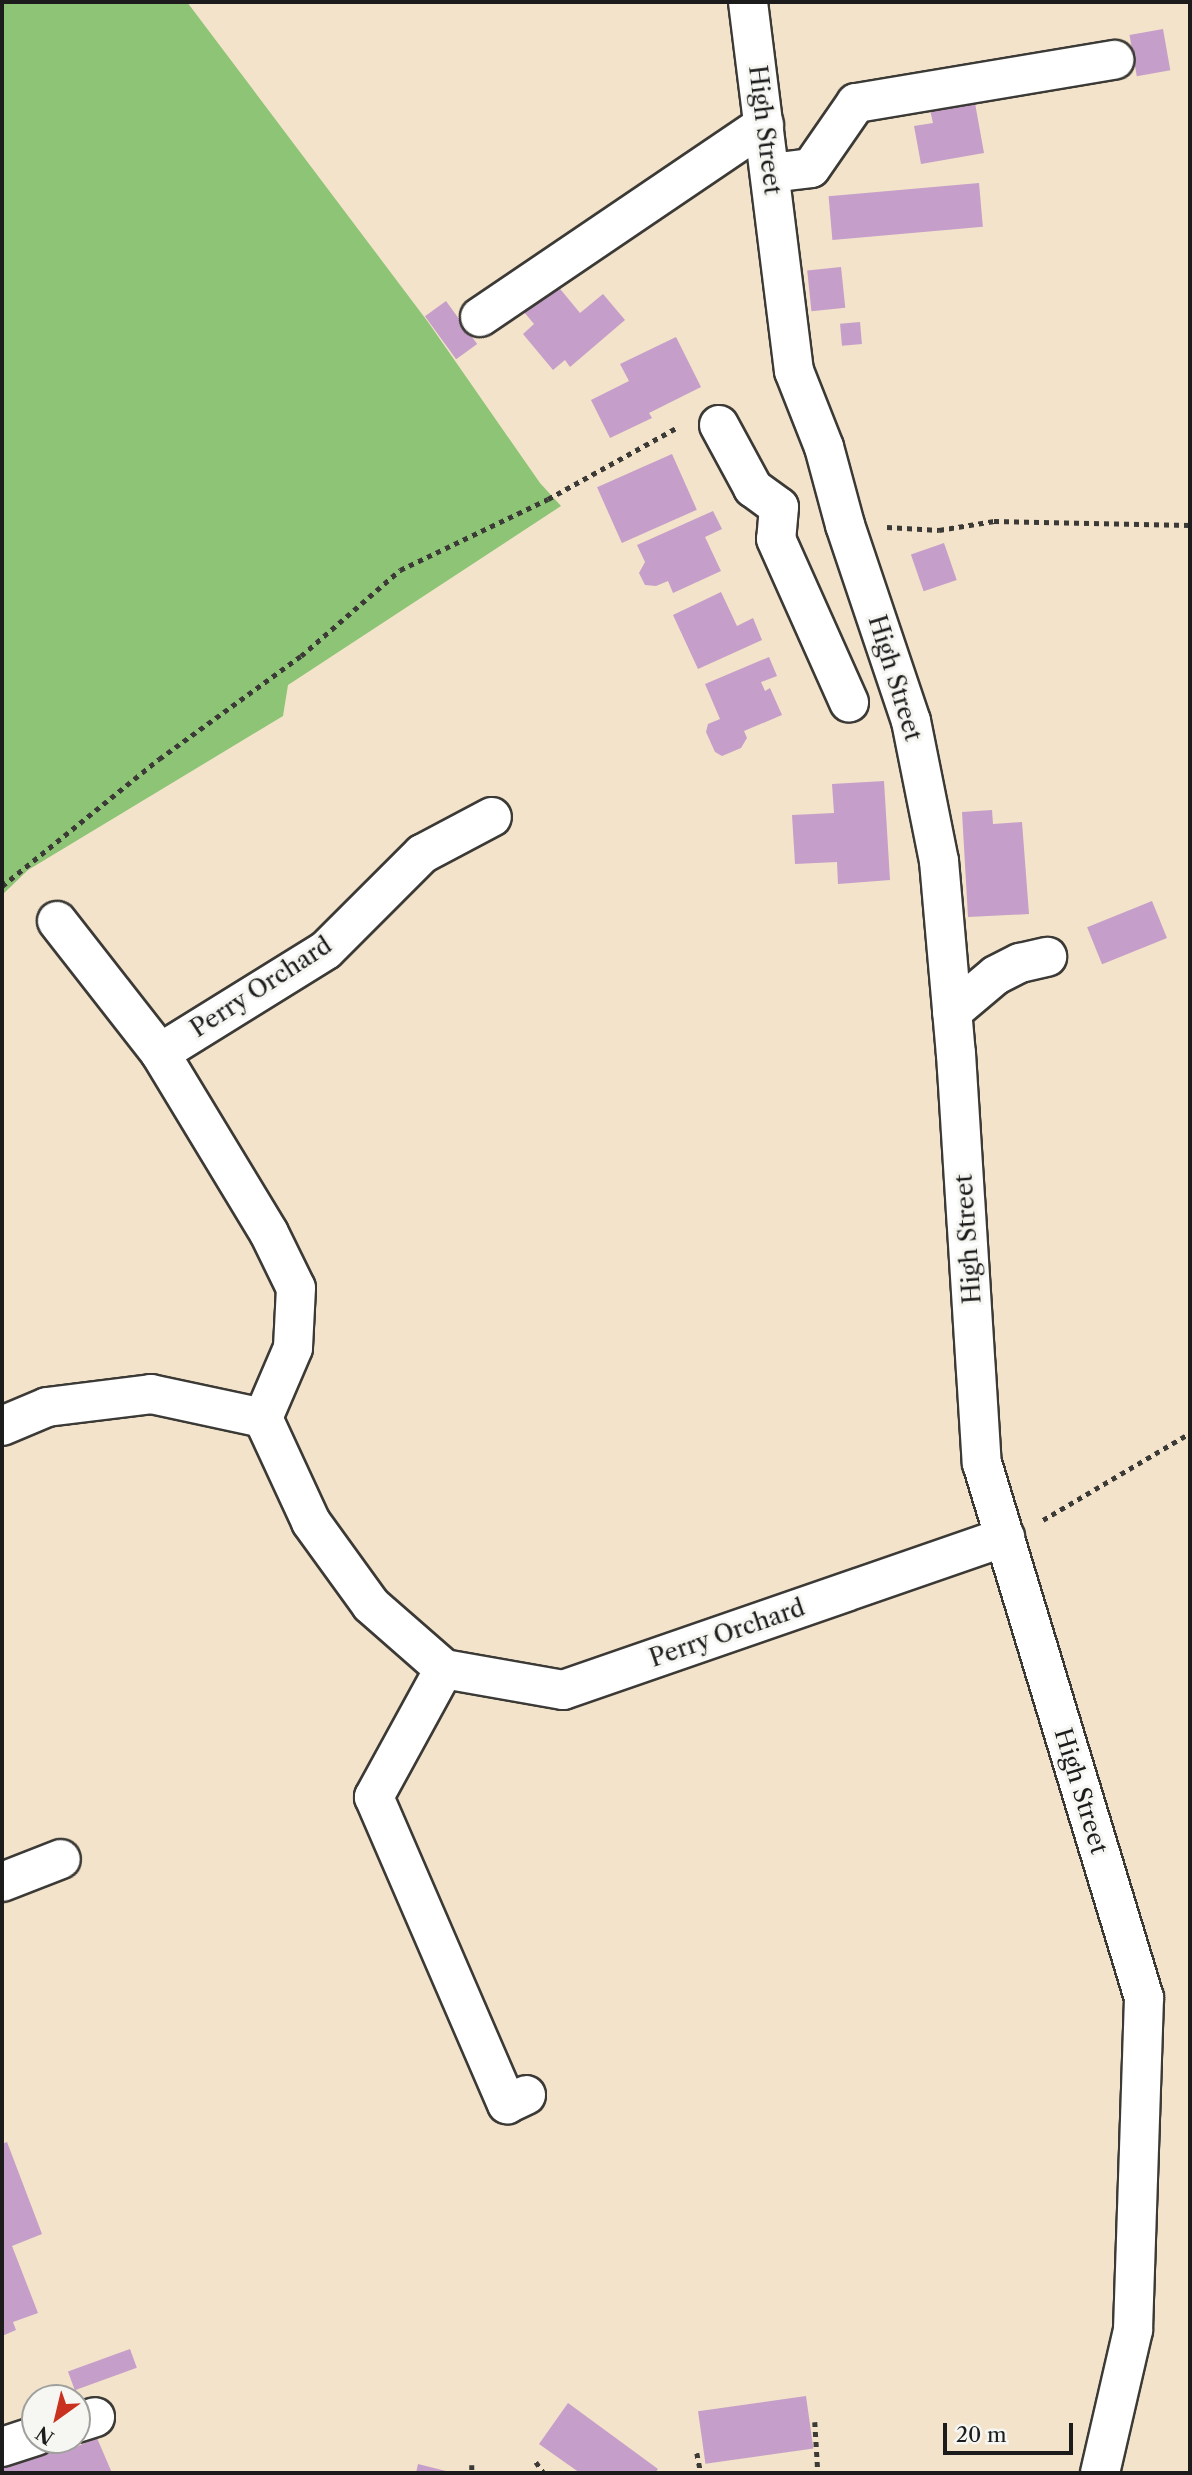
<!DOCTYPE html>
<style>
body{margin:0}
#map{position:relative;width:1192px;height:2475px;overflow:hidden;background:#f2e3ca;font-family:"Libre Caslon Text",serif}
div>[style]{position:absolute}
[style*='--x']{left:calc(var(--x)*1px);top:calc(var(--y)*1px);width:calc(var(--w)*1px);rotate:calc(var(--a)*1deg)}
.green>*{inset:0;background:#8ec476}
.building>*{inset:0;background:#c59ec9;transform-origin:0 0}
.path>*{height:4.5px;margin-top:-2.25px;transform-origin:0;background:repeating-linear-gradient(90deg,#3c3a36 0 5px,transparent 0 10px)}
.roads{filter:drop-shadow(2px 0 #3c3a36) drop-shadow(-2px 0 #3c3a36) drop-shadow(0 2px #3c3a36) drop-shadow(0 -2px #3c3a36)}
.minor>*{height:38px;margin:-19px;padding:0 19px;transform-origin:19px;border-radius:19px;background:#fff}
span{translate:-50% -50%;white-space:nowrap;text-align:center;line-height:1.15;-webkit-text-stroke:6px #f6f6f2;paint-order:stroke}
.street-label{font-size:24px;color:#1c1c1c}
.frame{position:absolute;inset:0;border:4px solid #1c1c1c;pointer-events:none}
.north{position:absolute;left:21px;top:2384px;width:70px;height:70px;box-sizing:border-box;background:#f6f6f2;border:2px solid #9f9f9c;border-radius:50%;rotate:214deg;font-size:19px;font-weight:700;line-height:28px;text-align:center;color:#1c1c1c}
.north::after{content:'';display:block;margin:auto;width:24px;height:32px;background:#c8321e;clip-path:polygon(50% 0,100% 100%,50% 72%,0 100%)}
.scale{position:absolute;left:943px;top:2423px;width:130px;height:32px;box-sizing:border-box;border:4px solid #1c1c1c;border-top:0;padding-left:9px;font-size:21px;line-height:24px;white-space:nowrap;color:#1c1c1c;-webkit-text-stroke:5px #f6f6f2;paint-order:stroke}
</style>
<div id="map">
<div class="green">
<i style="clip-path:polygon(2px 2px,187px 2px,428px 322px,540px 483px,561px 506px,288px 685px,283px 716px,28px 870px,2px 895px)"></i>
</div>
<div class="building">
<i style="left:1163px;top:29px;width:42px;height:34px;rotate:80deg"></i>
<i style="clip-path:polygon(973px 92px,984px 153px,921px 164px,914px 126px,933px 123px,928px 101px)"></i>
<i style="left:979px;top:183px;width:44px;height:151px;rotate:85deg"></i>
<i style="left:841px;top:267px;width:41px;height:34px;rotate:84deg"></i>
<i style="clip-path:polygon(547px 273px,580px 313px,603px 294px,625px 320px,570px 367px,565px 360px,553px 370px,523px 334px,534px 324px,514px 300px)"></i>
<i style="left:446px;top:301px;width:53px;height:26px;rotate:54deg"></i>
<i style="left:860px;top:322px;width:22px;height:20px;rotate:85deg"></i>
<i style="clip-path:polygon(676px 337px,701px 387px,649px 413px,652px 418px,610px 438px,591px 400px,629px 381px,620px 364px)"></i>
<i style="left:672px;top:454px;width:61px;height:82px;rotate:66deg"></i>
<i style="clip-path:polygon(713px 511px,722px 529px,705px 537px,721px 571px,673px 593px,668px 581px,656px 586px,645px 585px,639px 573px,645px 562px,637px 545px)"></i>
<i style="left:944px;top:543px;width:39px;height:35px;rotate:71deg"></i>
<i style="clip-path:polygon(721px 592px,737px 626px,753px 618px,762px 640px,698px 669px,673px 615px)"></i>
<i style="clip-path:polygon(769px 657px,777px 676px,761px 682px,765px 691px,770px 688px,782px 715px,744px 731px,747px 738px,741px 748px,722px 756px,715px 752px,706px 732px,708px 724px,720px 719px,705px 684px)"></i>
<i style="clip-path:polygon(884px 781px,890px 880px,838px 884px,837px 862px,795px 864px,792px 815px,834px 813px,832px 784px)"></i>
<i style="clip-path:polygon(992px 810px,993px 824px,1022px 822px,1029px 914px,968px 917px,962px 812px)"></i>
<i style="left:1152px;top:901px;width:40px;height:70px;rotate:68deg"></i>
<i style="clip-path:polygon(7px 2142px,42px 2234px,12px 2246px,38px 2313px,13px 2322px,16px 2330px,2px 2336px,2px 2144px)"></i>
<i style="left:130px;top:2349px;width:20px;height:66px;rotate:70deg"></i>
<i style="left:806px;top:2396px;width:53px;height:109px;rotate:82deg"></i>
<i style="clip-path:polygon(568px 2403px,658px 2469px,655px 2473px,580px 2473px,539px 2444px)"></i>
<i style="clip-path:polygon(97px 2438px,112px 2473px,2px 2473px,2px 2465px,58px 2441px,64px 2452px)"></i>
<i style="clip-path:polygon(418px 2464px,450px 2472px,450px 2473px,416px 2473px)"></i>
</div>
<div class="path">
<i style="--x:887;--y:527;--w:52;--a:3.3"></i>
<i style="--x:939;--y:530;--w:56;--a:-9.3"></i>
<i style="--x:994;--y:521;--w:196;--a:1.2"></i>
<i style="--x:2;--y:886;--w:202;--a:-39"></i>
<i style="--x:159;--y:759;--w:175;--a:-36"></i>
<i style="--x:301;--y:656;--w:131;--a:-41"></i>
<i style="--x:400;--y:570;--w:164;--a:-25.6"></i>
<i style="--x:548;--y:499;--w:149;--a:-29"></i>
<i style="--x:1043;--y:1520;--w:171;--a:-30.6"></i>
<i style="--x:815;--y:2422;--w:51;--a:86.6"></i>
<i style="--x:697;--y:2453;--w:20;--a:79"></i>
<i style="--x:536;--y:2462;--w:14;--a:54"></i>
<i style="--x:472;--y:2465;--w:8;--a:90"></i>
</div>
<div class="roads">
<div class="minor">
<i style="--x:748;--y:2;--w:372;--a:82.9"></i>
<i style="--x:794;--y:371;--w:82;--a:68.5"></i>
<i style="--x:824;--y:447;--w:81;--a:74.9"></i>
<i style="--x:845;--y:525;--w:207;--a:71.4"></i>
<i style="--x:911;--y:721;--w:143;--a:78.7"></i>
<i style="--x:939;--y:861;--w:194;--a:85"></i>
<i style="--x:956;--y:1054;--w:410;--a:86.4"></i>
<i style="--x:982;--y:1463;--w:559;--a:73.15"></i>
<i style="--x:1144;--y:1998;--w:332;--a:91.9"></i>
<i style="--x:1133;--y:2330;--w:147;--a:103"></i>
<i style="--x:771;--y:173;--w:40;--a:-7.1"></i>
<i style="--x:811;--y:168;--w:79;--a:-55.3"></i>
<i style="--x:856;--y:103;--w:262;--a:-9.5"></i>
<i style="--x:480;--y:317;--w:343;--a:-34.1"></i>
<i style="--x:719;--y:425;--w:72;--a:61.6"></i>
<i style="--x:753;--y:488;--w:32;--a:36"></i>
<i style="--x:779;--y:507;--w:32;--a:95"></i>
<i style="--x:776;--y:539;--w:179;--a:65.9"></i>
<i style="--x:57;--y:921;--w:167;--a:52"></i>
<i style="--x:160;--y:1053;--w:210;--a:58.8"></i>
<i style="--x:269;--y:1233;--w:61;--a:63.9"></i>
<i style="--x:296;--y:1288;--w:60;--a:92.9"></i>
<i style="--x:293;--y:1348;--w:76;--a:113.2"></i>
<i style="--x:952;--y:1012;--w:57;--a:-40.1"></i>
<i style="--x:996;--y:975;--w:27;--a:-27"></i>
<i style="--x:1020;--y:963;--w:28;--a:-13"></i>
<i style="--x:160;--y:1053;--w:195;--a:-31.8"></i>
<i style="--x:326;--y:950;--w:136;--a:-45"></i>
<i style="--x:422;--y:854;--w:79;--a:-27.9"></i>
<i style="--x:2;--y:1426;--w:49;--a:-22.9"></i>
<i style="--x:47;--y:1407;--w:105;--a:-7.1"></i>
<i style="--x:151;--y:1394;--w:115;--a:12.1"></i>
<i style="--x:263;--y:1418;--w:115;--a:65.2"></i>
<i style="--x:311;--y:1522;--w:102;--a:54.1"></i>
<i style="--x:371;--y:1605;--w:97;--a:41.2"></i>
<i style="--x:444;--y:1669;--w:121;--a:10"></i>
<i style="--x:563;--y:1690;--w:468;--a:-19.1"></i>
<i style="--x:444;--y:1669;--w:146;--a:118.7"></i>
<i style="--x:374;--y:1797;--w:335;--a:66.6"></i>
<i style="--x:507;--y:2104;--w:21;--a:-25"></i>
<i style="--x:2;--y:1882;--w:63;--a:-21.3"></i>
<i style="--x:77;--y:2423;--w:19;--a:-18"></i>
<i style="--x:2;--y:2447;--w:35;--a:-18"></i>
</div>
</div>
<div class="street-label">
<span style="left:765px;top:130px;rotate:83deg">High Street</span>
<span style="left:895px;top:678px;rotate:73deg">High Street</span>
<span style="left:261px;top:987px;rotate:-33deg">Perry Orchard</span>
<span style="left:968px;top:1239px;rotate:-94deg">High Street</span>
<span style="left:727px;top:1633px;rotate:-19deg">Perry Orchard</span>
<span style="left:1081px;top:1791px;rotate:73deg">High Street</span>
</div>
<div class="frame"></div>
<div class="north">N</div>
<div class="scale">20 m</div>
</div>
